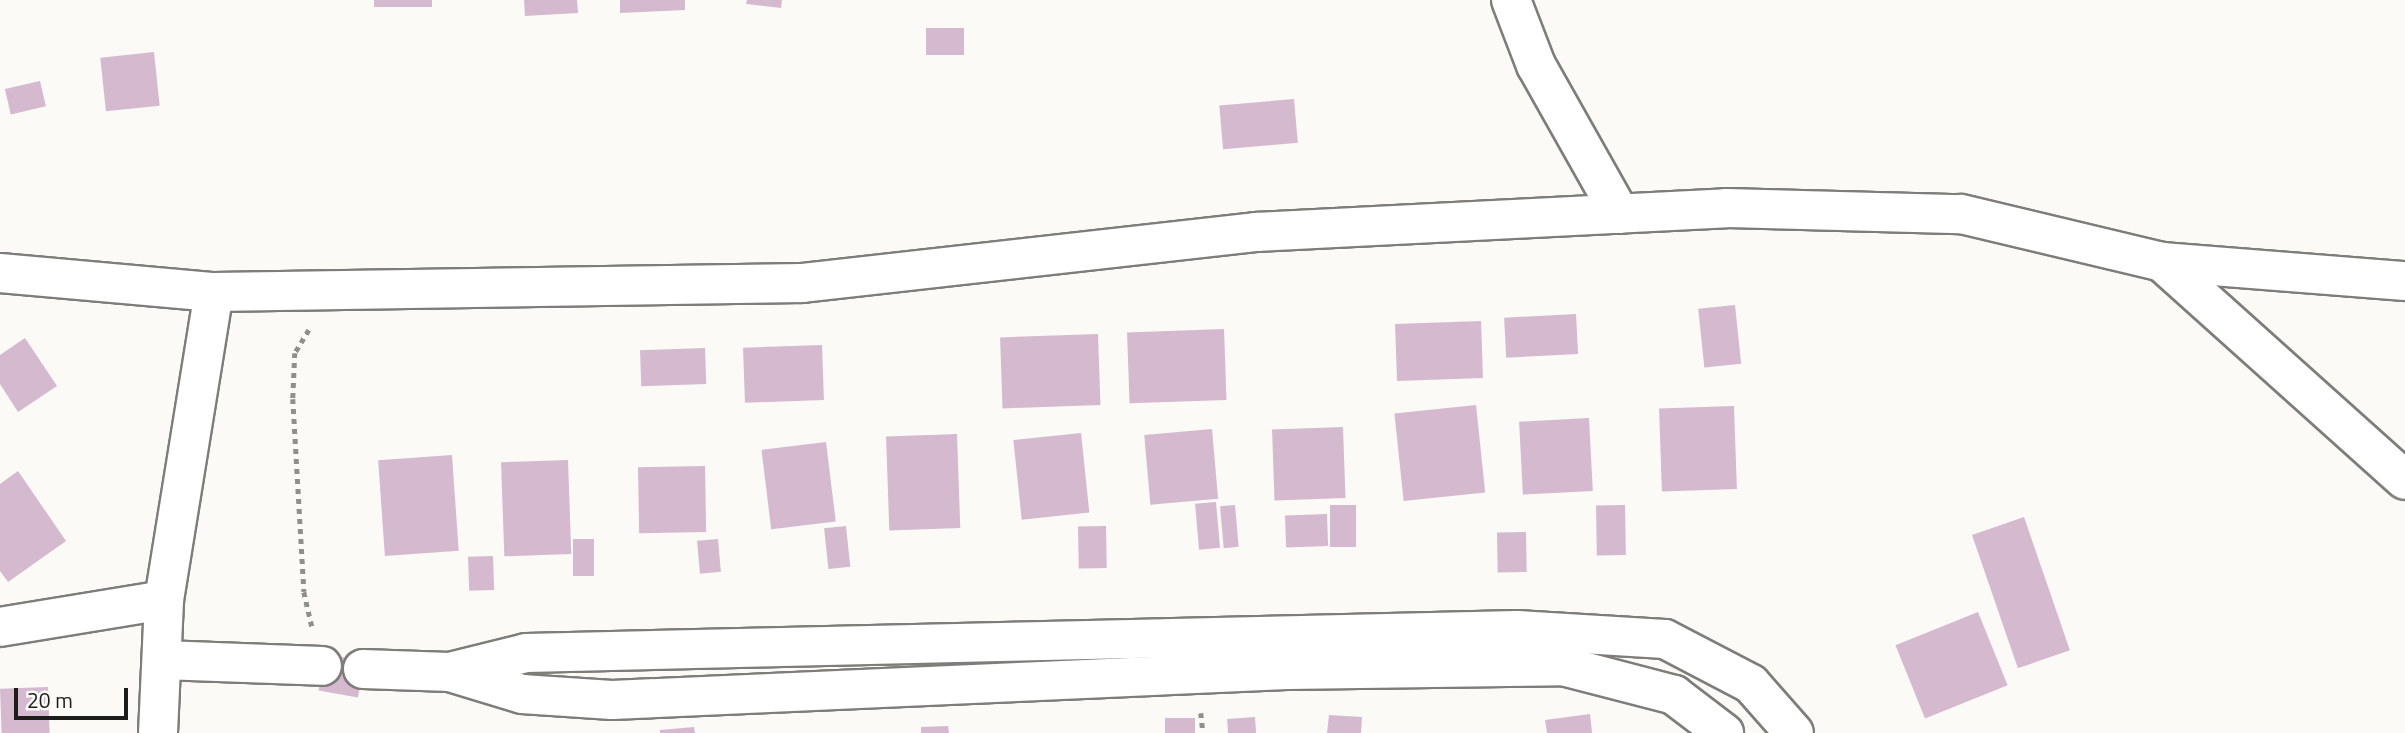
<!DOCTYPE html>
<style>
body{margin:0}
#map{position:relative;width:2405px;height:733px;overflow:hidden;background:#fbfaf6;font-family:"Titillium Web",sans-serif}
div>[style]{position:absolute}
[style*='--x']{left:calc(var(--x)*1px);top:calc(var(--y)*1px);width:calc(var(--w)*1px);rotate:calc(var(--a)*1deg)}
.building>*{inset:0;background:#d5b9cf;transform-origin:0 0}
.path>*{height:4.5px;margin-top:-2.25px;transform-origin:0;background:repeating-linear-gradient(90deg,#8f8f8c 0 5px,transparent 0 10px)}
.roads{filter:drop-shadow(2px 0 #7e7d79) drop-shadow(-2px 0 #7e7d79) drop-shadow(0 2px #7e7d79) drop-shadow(0 -2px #7e7d79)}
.minor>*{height:38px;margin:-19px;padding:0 19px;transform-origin:19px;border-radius:19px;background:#fff}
span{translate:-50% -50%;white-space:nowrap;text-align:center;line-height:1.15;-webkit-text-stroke:5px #fbfaf6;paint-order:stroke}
.scale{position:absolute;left:14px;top:688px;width:114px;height:32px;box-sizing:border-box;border:4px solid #1c1c1a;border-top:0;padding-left:9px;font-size:21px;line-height:24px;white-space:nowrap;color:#1c1c1a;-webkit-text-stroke:5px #fbfaf6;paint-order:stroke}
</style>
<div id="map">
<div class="building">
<i style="left:374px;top:0;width:58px;height:7px"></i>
<i style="clip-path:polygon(524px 0,577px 0,578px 13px,525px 16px)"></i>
<i style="clip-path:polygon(620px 0,685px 0,685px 10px,620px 13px)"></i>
<i style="clip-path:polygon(747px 0,782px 0,781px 8px,746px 4px)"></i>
<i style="left:926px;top:28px;width:38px;height:27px"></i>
<i style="left:154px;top:52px;width:54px;height:54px;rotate:84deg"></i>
<i style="left:40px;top:81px;width:26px;height:36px;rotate:77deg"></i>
<i style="left:1294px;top:99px;width:44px;height:75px;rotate:85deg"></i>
<i style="left:1735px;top:305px;width:59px;height:37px;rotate:84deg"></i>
<i style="left:1576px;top:314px;width:40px;height:72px;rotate:87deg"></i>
<i style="left:1481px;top:321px;width:57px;height:86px;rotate:88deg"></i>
<i style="left:1224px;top:329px;width:71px;height:97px;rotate:88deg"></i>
<i style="left:1098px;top:334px;width:71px;height:98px;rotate:88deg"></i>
<i style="clip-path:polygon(25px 338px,57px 386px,18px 412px,0 384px,0 355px)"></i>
<i style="left:822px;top:345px;width:55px;height:79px;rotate:88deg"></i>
<i style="left:705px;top:348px;width:36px;height:65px;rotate:88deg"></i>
<i style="left:1476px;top:405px;width:88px;height:82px;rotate:84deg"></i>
<i style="left:1734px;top:406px;width:83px;height:75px;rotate:88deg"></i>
<i style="left:1589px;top:418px;width:73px;height:70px;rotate:87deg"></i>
<i style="left:1343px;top:427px;width:71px;height:71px;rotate:88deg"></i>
<i style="left:1212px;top:429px;width:70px;height:68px;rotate:85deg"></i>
<i style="left:1081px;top:433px;width:80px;height:68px;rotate:84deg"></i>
<i style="left:957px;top:434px;width:94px;height:71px;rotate:88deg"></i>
<i style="left:826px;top:442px;width:80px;height:65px;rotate:83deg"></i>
<i style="left:452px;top:455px;width:96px;height:74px;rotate:86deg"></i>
<i style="left:568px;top:460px;width:94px;height:67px;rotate:88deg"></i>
<i style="left:705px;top:466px;width:66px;height:67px;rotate:89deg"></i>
<i style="clip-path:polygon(18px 471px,66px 541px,8px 582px,0 571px,0 484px)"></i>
<i style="left:1216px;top:502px;width:46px;height:21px;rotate:85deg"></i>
<i style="left:1235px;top:505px;width:42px;height:15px;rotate:85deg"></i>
<i style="left:1330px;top:505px;width:26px;height:42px"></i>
<i style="left:1625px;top:505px;width:50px;height:29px;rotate:89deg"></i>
<i style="left:1327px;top:514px;width:32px;height:42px;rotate:88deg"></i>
<i style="left:2024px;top:517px;width:141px;height:55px;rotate:71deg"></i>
<i style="left:846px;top:526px;width:41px;height:22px;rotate:84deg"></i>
<i style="left:1106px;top:526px;width:42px;height:28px;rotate:89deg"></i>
<i style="left:1526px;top:532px;width:40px;height:29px;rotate:89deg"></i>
<i style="left:573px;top:539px;width:21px;height:37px"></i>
<i style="left:718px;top:539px;width:33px;height:21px;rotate:85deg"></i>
<i style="left:493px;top:556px;width:34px;height:25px;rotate:88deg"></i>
<i style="left:1978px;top:612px;width:79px;height:89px;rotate:68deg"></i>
<i style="left:325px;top:654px;width:40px;height:37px;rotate:10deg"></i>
<i style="left:48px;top:687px;width:46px;height:48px;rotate:88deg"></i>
<i style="clip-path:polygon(1590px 714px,1592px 733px,1547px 733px,1545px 720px)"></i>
<i style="clip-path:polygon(1329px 715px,1362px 717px,1361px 733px,1327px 733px)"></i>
<i style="left:1255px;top:717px;width:16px;height:28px;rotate:86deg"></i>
<i style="left:1165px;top:718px;width:30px;height:15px"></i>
<i style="clip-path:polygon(948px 726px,949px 733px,921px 733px,921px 727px)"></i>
<i style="clip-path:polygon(694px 727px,695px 733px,660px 733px,660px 730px)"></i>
</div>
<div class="path">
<i style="--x:309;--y:330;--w:27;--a:121"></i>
<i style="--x:295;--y:353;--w:46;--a:92.5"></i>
<i style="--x:293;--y:399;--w:193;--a:86.7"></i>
<i style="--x:304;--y:592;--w:36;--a:77"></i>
<i style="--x:1201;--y:713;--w:20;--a:84"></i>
</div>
<div class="roads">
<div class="minor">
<i style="--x:1511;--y:0;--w:70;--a:69"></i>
<i style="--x:1536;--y:65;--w:171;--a:60.6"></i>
<i style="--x:2162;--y:262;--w:326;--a:41.9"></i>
<i style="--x:0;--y:273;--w:215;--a:5.1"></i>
<i style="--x:214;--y:292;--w:588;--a:-0.88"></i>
<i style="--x:802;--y:283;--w:457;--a:-6.4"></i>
<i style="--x:1256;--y:232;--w:471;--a:-2.9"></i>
<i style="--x:1726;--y:208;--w:235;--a:1.5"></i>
<i style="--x:1961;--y:214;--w:207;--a:13.4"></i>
<i style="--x:2162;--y:262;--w:244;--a:4.5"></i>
<i style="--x:0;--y:627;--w:166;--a:-9.3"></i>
<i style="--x:162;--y:660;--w:160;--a:2.1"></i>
<i style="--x:363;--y:669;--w:87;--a:2"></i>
<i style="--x:450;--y:672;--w:75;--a:17"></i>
<i style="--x:522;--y:694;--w:90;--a:3.8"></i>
<i style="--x:612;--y:700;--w:675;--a:-2.55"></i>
<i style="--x:1286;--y:670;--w:277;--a:-0.8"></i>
<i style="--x:1563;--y:666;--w:115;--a:14.6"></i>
<i style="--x:1674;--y:695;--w:63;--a:37.2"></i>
<i style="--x:450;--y:672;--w:78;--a:-14"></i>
<i style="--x:526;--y:653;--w:991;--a:-1.33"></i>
<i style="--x:1517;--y:630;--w:148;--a:3.5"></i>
<i style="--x:1665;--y:639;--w:97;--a:27.6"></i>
<i style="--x:1751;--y:684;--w:65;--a:48.7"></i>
<i style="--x:158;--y:733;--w:133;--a:-87.4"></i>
<i style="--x:164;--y:600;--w:312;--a:-80.8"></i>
</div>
</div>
<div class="scale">20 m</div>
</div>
